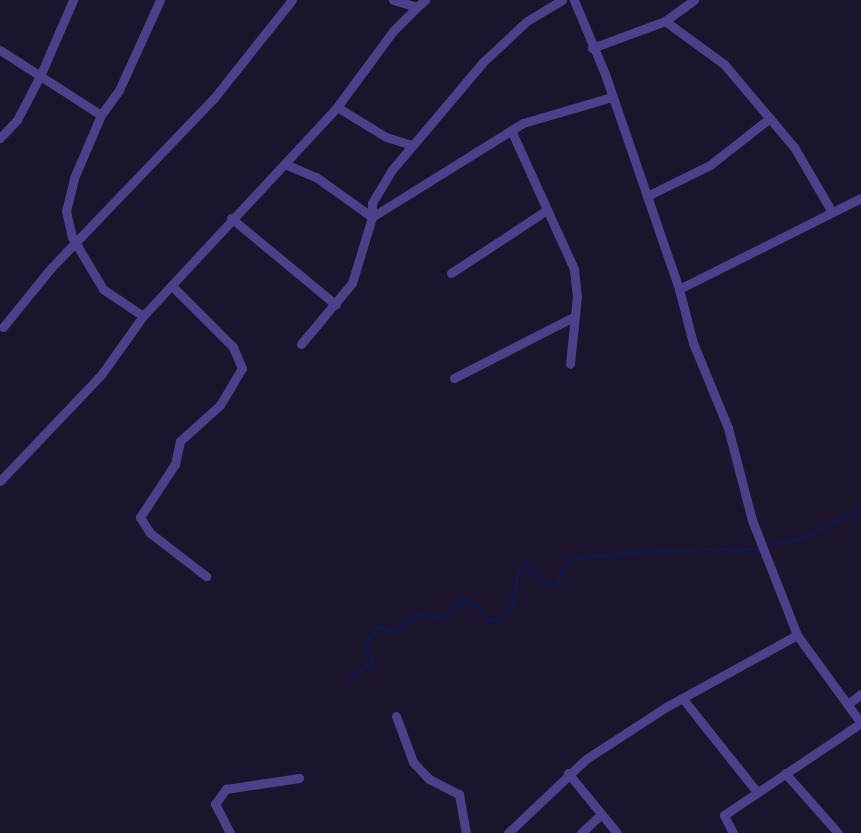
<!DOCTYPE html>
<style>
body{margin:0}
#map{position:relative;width:861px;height:833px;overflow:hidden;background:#1c132d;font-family:Helvetica,sans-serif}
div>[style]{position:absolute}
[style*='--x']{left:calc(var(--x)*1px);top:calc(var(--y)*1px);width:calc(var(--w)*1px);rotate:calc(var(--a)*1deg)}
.stream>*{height:2.5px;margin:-1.25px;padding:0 1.25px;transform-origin:1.25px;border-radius:1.25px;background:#0d194b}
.minor>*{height:9px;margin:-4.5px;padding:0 4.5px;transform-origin:4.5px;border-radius:4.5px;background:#4f3f8a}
span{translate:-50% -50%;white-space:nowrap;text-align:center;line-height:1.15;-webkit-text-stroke:5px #1c132d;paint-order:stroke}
</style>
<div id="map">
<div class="stream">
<i style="--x:771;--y:544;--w:34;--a:-10"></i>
<i style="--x:804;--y:538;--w:64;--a:-27"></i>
<i style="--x:348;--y:679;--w:29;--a:-34"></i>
<i style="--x:372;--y:663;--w:18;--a:-112"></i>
<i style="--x:365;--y:646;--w:23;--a:-61"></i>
<i style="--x:376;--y:626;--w:19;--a:16"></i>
<i style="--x:394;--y:631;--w:28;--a:-38"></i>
<i style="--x:416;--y:614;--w:27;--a:8"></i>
<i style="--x:443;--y:618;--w:29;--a:-44"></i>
<i style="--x:464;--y:598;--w:16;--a:30"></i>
<i style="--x:478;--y:606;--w:18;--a:56"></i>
<i style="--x:488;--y:621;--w:13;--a:-9"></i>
<i style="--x:501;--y:619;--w:19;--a:-54"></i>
<i style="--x:512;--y:604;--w:33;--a:-79"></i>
<i style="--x:518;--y:572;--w:13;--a:-51"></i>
<i style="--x:526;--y:562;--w:25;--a:50"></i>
<i style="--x:542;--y:581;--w:13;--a:23"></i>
<i style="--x:554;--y:586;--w:32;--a:-60"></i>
<i style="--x:570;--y:558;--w:98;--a:-4.7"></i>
<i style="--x:668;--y:550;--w:90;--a:-0.6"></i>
</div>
<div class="minor">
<i style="--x:393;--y:0;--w:25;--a:16"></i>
<i style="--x:417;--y:7;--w:11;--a:-41"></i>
<i style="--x:574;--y:0;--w:80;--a:67.3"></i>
<i style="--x:605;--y:74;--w:227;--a:71"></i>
<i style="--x:679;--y:289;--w:56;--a:75.5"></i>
<i style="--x:693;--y:343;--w:92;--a:67.6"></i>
<i style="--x:728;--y:428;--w:95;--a:75.4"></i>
<i style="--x:752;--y:520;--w:123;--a:68.6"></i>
<i style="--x:797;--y:635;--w:109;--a:54"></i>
<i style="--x:665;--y:21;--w:73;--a:36.1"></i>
<i style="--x:724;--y:64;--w:109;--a:49.9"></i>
<i style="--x:794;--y:147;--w:75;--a:59.7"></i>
<i style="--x:592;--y:48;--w:78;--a:-20.3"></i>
<i style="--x:665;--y:21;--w:36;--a:-36"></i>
<i style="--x:0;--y:50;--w:120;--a:32.8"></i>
<i style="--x:337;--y:107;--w:57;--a:31.5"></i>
<i style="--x:386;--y:137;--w:28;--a:17"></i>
<i style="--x:511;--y:130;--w:153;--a:65.6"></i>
<i style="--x:574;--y:269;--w:27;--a:84"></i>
<i style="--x:577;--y:296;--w:68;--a:95.9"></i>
<i style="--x:0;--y:138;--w:25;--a:-47"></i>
<i style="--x:17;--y:120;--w:50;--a:-62.4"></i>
<i style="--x:40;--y:76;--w:83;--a:-66.5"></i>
<i style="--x:285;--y:164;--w:34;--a:23"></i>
<i style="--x:316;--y:177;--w:69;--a:35.5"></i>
<i style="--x:372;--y:217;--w:178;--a:-31.9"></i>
<i style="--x:523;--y:123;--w:93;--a:-16.3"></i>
<i style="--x:647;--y:196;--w:70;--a:-26.2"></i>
<i style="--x:710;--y:165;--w:76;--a:-38.1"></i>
<i style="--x:231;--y:218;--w:136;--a:39.6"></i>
<i style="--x:451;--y:273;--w:115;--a:-33.3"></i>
<i style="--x:173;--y:287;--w:85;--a:45"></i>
<i style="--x:233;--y:347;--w:23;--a:67"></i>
<i style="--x:242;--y:368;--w:43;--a:120.7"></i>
<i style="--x:220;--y:405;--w:54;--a:138"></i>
<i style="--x:180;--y:441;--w:24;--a:102"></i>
<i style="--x:175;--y:464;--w:64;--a:123.4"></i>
<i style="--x:140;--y:517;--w:19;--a:58"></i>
<i style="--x:150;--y:533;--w:71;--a:37.5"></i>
<i style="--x:679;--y:289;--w:203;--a:-26.6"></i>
<i style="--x:143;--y:316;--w:48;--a:-146"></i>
<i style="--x:103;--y:289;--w:61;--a:-120.8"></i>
<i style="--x:72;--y:237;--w:27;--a:-103"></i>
<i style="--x:66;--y:211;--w:34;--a:-76"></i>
<i style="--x:74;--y:178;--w:69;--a:-66.8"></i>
<i style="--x:101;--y:115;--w:31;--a:-54"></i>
<i style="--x:119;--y:90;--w:99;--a:-65.5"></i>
<i style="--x:3;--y:327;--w:76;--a:-50.9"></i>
<i style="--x:51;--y:268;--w:236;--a:-46.2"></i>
<i style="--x:214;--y:98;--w:125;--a:-51.5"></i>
<i style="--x:301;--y:344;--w:80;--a:-50.1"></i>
<i style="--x:352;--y:283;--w:69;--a:-73.1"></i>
<i style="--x:372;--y:217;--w:14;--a:-90"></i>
<i style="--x:372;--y:203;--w:37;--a:-59"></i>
<i style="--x:391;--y:171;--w:143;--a:-49.8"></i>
<i style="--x:483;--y:62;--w:60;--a:-43"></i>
<i style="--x:527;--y:21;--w:41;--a:-31"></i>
<i style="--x:454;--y:378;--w:134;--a:-27.1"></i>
<i style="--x:0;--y:481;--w:146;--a:-46.4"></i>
<i style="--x:101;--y:375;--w:72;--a:-54.6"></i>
<i style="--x:143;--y:316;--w:285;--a:-47.1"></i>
<i style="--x:337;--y:107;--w:94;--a:-53.6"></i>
<i style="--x:393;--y:31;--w:34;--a:-45"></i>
<i style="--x:683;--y:699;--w:119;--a:51.5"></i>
<i style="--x:848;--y:704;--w:16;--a:-38"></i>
<i style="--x:396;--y:716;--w:49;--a:69.7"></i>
<i style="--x:413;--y:762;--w:23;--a:47"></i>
<i style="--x:429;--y:779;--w:34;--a:27"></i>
<i style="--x:459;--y:794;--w:40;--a:80"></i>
<i style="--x:568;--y:773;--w:77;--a:50.8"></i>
<i style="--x:785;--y:773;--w:80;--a:48.5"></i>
<i style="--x:230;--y:833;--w:33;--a:-117"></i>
<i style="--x:215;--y:804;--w:19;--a:-54"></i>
<i style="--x:226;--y:789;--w:74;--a:-8.6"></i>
<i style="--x:508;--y:833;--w:108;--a:-43.5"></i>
<i style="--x:586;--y:759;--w:95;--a:-33"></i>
<i style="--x:666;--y:707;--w:149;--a:-28.8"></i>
<i style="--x:581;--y:833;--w:26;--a:-43"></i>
<i style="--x:733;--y:833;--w:20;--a:-117"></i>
<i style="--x:724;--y:815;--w:165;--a:-33.9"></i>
</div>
</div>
